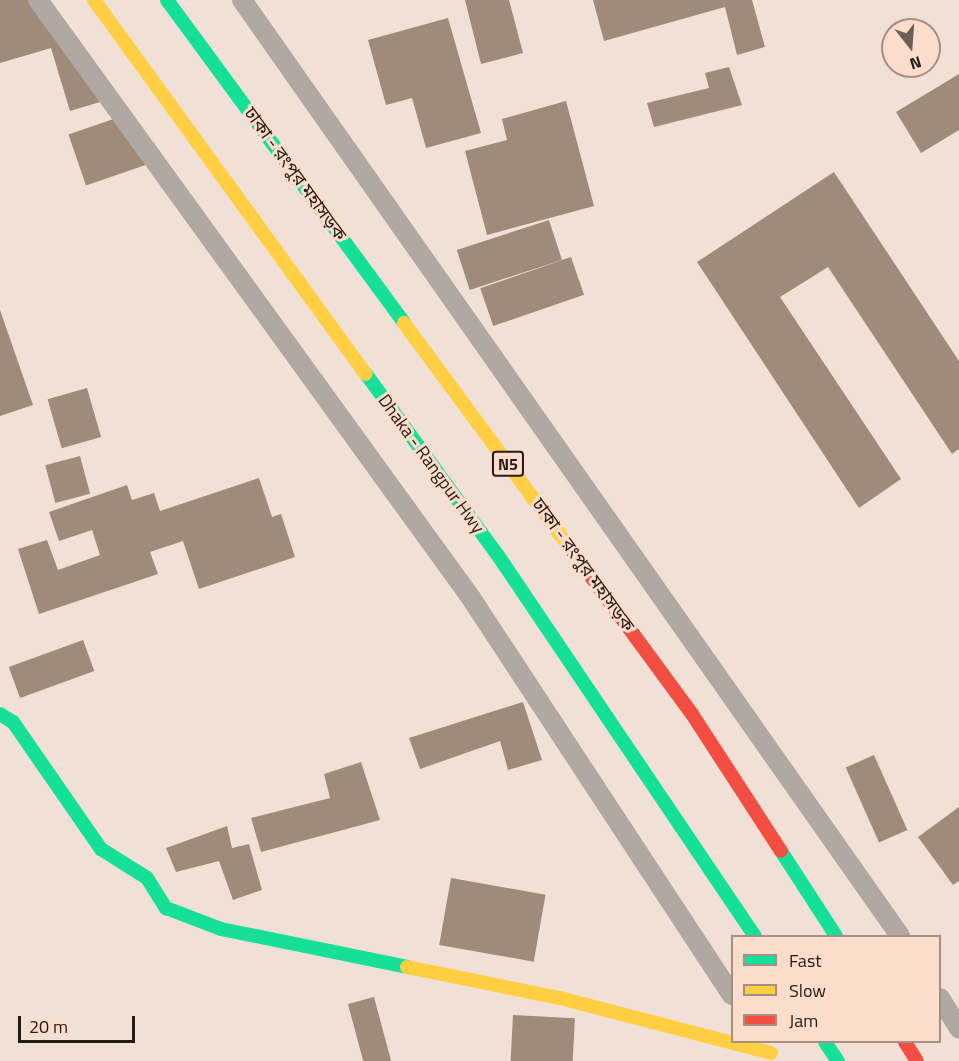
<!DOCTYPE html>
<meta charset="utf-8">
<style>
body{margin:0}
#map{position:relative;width:959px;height:1061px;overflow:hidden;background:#f1e0d6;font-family:"Titillium Web","Noto Sans Bengali",sans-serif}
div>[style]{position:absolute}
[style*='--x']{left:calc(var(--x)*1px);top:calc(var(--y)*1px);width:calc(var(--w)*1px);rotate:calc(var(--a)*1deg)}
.building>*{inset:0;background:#a08a7a;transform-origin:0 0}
.lane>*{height:20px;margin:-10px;padding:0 10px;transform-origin:10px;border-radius:10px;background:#b0a8a3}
.fast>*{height:14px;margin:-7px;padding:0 7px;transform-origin:7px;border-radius:7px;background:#16e098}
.slow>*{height:14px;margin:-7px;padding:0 7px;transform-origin:7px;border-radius:7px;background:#ffcf43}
.jam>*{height:14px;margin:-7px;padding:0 7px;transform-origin:7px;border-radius:7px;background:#f24e42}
span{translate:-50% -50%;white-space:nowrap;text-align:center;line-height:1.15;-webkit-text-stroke:6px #fcdccb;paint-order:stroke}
.shield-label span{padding:2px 4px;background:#fcdccb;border:2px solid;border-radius:4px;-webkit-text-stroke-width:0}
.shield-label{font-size:16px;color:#251a14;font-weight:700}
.street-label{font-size:18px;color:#251a14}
.legend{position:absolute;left:731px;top:935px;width:210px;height:108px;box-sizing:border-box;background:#fcdccb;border:2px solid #a68e82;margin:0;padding:8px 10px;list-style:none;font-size:18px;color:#251a14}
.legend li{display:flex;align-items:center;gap:12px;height:30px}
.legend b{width:30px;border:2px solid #a68e82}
.north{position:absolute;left:881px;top:18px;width:60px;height:60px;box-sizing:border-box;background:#fcdccb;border:2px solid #a68e82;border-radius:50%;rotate:163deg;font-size:16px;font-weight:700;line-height:24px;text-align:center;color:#251a14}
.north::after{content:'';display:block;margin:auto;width:21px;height:27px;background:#6c5f58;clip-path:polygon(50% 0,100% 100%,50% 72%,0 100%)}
.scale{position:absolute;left:18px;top:1016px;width:117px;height:27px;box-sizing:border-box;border:3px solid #251a14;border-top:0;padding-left:8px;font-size:18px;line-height:21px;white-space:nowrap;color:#251a14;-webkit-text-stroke:4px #fcdccb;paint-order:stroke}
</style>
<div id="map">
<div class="building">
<i style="clip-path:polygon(0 0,50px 0,64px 49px,82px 44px,100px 102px,70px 111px,51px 48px,0 63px)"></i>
<i style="clip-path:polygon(465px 0,509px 0,523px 53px,481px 64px)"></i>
<i style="clip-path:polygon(593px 0,752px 0,765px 47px,737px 55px,725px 7px,604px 41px)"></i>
<i style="clip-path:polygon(448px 18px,481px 133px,426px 148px,412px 98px,386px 105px,368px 40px)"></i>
<i style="clip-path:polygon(729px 67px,742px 105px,654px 127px,647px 103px,709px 88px,705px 73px)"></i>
<i style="clip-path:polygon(959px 74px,959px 130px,921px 153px,896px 112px)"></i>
<i style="clip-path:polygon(566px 101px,594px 206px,487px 235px,465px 151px,507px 140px,502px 119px)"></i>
<i style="left:128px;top:114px;width:54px;height:63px;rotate:71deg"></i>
<i style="clip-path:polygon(834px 172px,959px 361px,959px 449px,952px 454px,828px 267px,780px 297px,901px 479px,859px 508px,697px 262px)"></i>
<i style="left:549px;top:220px;width:42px;height:97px;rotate:72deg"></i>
<i style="left:571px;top:257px;width:40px;height:96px;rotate:71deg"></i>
<i style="clip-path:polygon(0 310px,33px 405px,0 416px)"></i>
<i style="left:87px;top:388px;width:51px;height:41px;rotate:74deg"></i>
<i style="left:80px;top:456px;width:39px;height:36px;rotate:75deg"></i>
<i style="clip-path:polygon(259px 478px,272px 517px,281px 514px,295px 557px,199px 589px,183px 541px,150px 552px,158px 574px,39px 614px,18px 549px,47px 540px,58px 570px,100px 555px,92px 530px,59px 541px,49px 512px,127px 485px,132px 500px,154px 493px,160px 511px)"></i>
<i style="left:83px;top:640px;width:33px;height:79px;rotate:70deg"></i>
<i style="clip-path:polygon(523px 702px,542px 760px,508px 770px,500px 741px,420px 769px,409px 738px)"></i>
<i style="left:874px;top:755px;width:82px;height:31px;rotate:66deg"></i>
<i style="clip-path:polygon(361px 762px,380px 820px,261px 852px,251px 818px,330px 798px,324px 774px)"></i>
<i style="clip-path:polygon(959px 807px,959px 881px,953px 885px,918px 837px)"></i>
<i style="clip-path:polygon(227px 826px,232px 848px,249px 844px,262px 890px,233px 900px,219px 861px,176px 872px,166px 848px)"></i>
<i style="left:451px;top:878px;width:96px;height:68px;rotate:10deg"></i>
<i style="left:374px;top:997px;width:66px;height:27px;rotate:75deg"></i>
<i style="left:513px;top:1015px;width:62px;height:46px;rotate:3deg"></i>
</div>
<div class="lane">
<i style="--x:38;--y:0;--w:738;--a:54.09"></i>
<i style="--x:471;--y:598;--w:475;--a:56.7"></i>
<i style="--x:242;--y:0;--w:1144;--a:54.89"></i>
<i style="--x:940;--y:998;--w:36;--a:58"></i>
</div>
<div class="fast">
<i style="--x:167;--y:0;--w:401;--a:53.7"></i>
<i style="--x:366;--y:374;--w:223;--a:54"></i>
<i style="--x:497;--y:554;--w:461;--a:56"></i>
<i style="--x:0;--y:714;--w:15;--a:32"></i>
<i style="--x:13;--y:722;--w:155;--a:55.3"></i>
<i style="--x:101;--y:849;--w:54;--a:32.2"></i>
<i style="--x:147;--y:878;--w:36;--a:58"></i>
<i style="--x:166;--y:908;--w:59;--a:20.9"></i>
<i style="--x:221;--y:929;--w:190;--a:11.5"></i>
<i style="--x:781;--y:851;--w:101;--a:57.1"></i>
<i style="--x:825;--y:1042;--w:23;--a:56"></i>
</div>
<div class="slow">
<i style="--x:94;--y:0;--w:462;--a:54"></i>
<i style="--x:404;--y:323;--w:285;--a:53.6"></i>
<i style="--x:407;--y:967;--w:156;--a:11.5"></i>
<i style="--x:560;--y:998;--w:218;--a:14.6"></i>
</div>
<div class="jam">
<i style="--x:573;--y:552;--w:201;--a:53.7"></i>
<i style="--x:692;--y:714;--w:163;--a:57"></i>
<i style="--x:905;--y:1042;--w:22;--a:58"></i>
</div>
<div class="shield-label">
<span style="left:508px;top:464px">N5</span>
</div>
<div class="street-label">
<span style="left:295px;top:174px;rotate:54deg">ঢাকা - রংপুর মহাসড়ক</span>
<span style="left:431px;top:464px;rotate:54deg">Dhaka - Rangpur Hwy</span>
<span style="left:583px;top:565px;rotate:54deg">ঢাকা - রংপুর মহাসড়ক</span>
</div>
<ul class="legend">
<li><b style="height:8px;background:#16e098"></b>Fast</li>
<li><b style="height:8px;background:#ffcf43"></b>Slow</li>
<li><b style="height:8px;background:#f24e42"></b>Jam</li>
</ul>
<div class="north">N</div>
<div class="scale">20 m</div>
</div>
